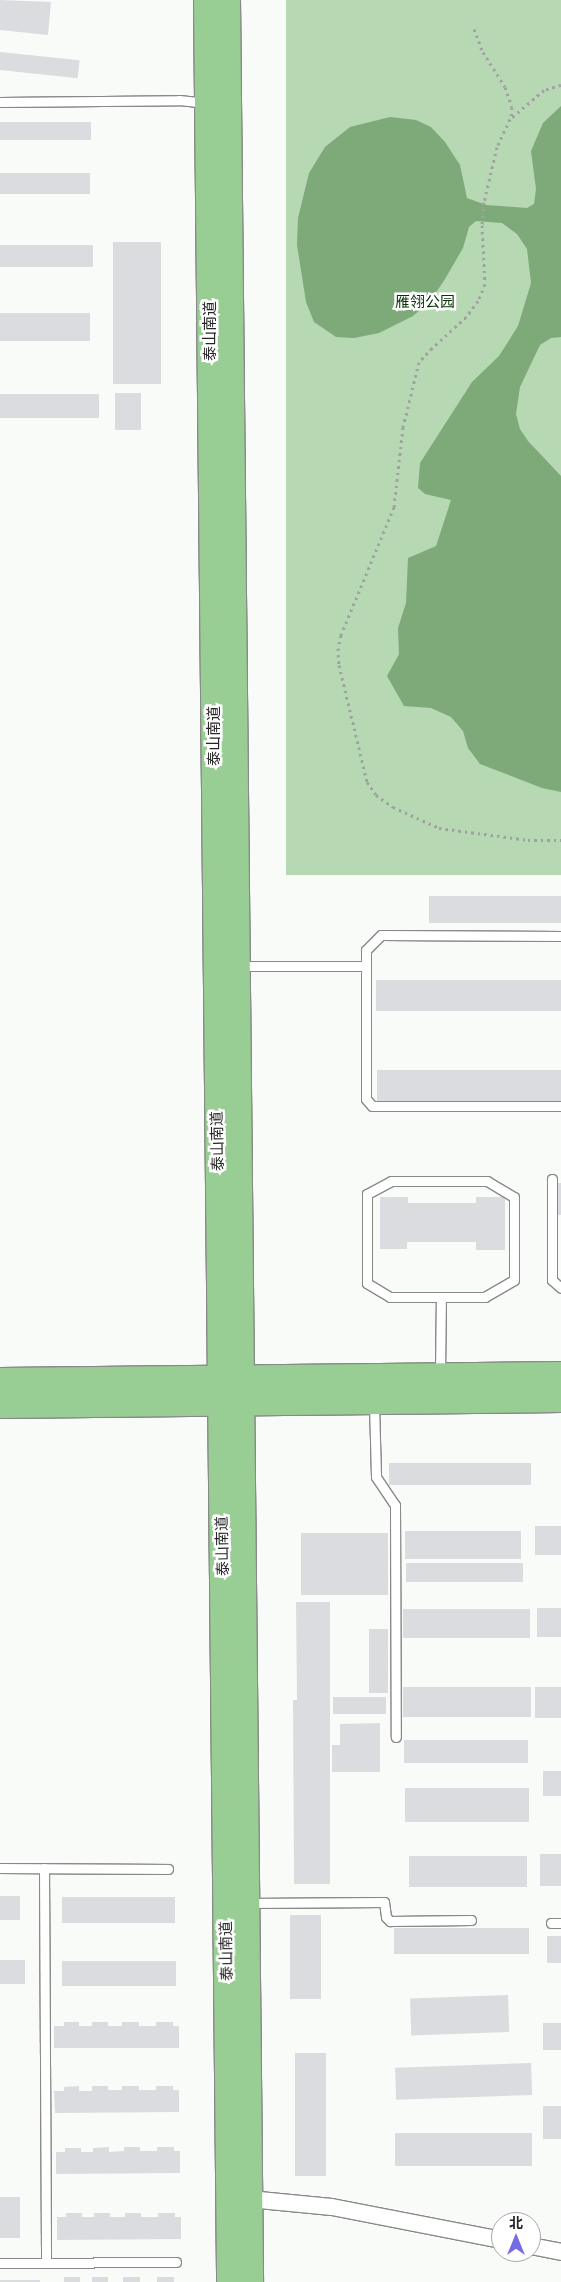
<!DOCTYPE html>
<meta charset="utf-8">
<style>
body{margin:0}
#map{position:relative;width:561px;height:2282px;overflow:hidden;background:#f9fbf8;font-family:"PT Sans","Noto Sans SC",sans-serif}
div>[style]{position:absolute}
[style*='--x']{left:calc(var(--x)*1px);top:calc(var(--y)*1px);width:calc(var(--w)*1px);rotate:calc(var(--a)*1deg)}
.green>*{inset:0;background:#b6d8b2;transform-origin:0 0}
.water>*{inset:0;background:#7ea979}
.building>*{inset:0;background:#dbdcdf;transform-origin:0 0}
.path>*{height:3px;margin-top:-1.5px;transform-origin:0;background:repeating-linear-gradient(90deg,#a0a2a0 0 2.5px,transparent 0 6.5px)}
.roads{filter:drop-shadow(1px 0 #888a87) drop-shadow(-1px 0 #888a87) drop-shadow(0 1px #888a87) drop-shadow(0 -1px #888a87)}
.service>*{height:9px;margin:-4.5px;padding:0 4.5px;transform-origin:4.5px;border-radius:4.5px;background:#fff}
.minor>*{height:16px;margin:-8px;padding:0 8px;transform-origin:8px;border-radius:8px;background:#fff}
.primary>*{height:26px;margin:-13px;padding:0 13px;transform-origin:13px;border-radius:13px;background:#98cd94}
span{translate:-50% -50%;white-space:nowrap;text-align:center;line-height:1.15;-webkit-text-stroke:5px #fff;paint-order:stroke}
.park-label{font-size:15px;color:#063404}
.street-label{font-size:15px;color:#242524}
.north{position:absolute;left:491px;top:2212px;width:50px;height:50px;box-sizing:border-box;background:#fff;border:1px solid #a7a8a7;border-radius:50%;rotate:0deg;font-size:14px;font-weight:700;line-height:20px;text-align:center;color:#242524}
.north::after{content:'';display:block;margin:auto;width:18px;height:22px;background:#746be6;clip-path:polygon(50% 0,100% 100%,50% 72%,0 100%)}
</style>
<div id="map">
<div class="green">
<i style="left:286px;top:0;width:275px;height:875px"></i>
</div>
<div class="water">
<i style="clip-path:polygon(561px 106px,561px 337px,551px 338px,540px 345px,520px 387px,516px 414px,520px 429px,528px 441px,561px 476px,561px 792px,542px 788px,480px 764px,468px 748px,463px 731px,451px 717px,431px 708px,404px 706px,387px 676px,399px 654px,398px 628px,406px 603px,408px 558px,436px 546px,451px 500px,425px 494px,418px 488px,420px 463px,472px 382px,499px 356px,518px 326px,531px 283px,527px 249px,517px 234px,502px 223px,476px 221px,469px 227px,463px 248px,445px 279px,431px 300px,413px 316px,379px 333px,354px 338px,336px 337px,314px 322px,306px 302px,297px 245px,298px 218px,309px 173px,325px 147px,350px 127px,390px 117px,416px 120px,431px 127px,445px 142px,460px 165px,467px 198px,486px 205px,527px 208px,534px 204px,536px 189px,531px 151px,543px 123px)"></i>
</div>
<div class="building">
<i style="clip-path:polygon(0 0,51px 2px,48px 35px,0 30px)"></i>
<i style="left:0;top:52px;width:80px;height:18px;rotate:6deg"></i>
<i style="left:0;top:122px;width:91px;height:18px"></i>
<i style="left:0;top:173px;width:90px;height:21px"></i>
<i style="left:113px;top:242px;width:48px;height:142px"></i>
<i style="left:0;top:245px;width:93px;height:22px"></i>
<i style="left:0;top:313px;width:90px;height:28px"></i>
<i style="left:115px;top:393px;width:26px;height:37px"></i>
<i style="left:0;top:394px;width:99px;height:24px"></i>
<i style="left:429px;top:896px;width:132px;height:27px"></i>
<i style="left:376px;top:980px;width:185px;height:31px"></i>
<i style="left:377px;top:1070px;width:184px;height:31px"></i>
<i style="left:558px;top:1183px;width:3px;height:32px"></i>
<i style="clip-path:polygon(380px 1197px,408px 1197px,408px 1203px,476px 1203px,476px 1197px,505px 1197px,505px 1250px,476px 1250px,476px 1242px,407px 1242px,407px 1249px,380px 1249px)"></i>
<i style="left:389px;top:1463px;width:142px;height:22px"></i>
<i style="left:535px;top:1526px;width:26px;height:29px"></i>
<i style="left:405px;top:1531px;width:116px;height:28px"></i>
<i style="left:301px;top:1533px;width:87px;height:62px"></i>
<i style="left:406px;top:1563px;width:117px;height:19px"></i>
<i style="clip-path:polygon(296px 1602px,330px 1602px,330px 1884px,294px 1884px,293px 1700px,297px 1700px)"></i>
<i style="left:537px;top:1608px;width:24px;height:29px"></i>
<i style="left:403px;top:1609px;width:127px;height:29px"></i>
<i style="left:369px;top:1629px;width:19px;height:64px"></i>
<i style="left:403px;top:1687px;width:128px;height:30px"></i>
<i style="left:535px;top:1687px;width:26px;height:31px"></i>
<i style="left:386px;top:1697px;width:17px;height:53px;rotate:90deg"></i>
<i style="clip-path:polygon(380px 1723px,380px 1772px,332px 1772px,332px 1745px,340px 1745px,340px 1724px)"></i>
<i style="left:404px;top:1740px;width:124px;height:23px"></i>
<i style="left:543px;top:1771px;width:18px;height:25px"></i>
<i style="left:529px;top:1788px;width:34px;height:124px;rotate:90deg"></i>
<i style="left:540px;top:1854px;width:21px;height:32px"></i>
<i style="left:409px;top:1856px;width:118px;height:31px"></i>
<i style="left:0;top:1896px;width:20px;height:24px"></i>
<i style="left:62px;top:1897px;width:113px;height:26px"></i>
<i style="left:290px;top:1915px;width:31px;height:84px"></i>
<i style="left:529px;top:1928px;width:26px;height:135px;rotate:90deg"></i>
<i style="left:547px;top:1936px;width:14px;height:27px"></i>
<i style="left:0;top:1960px;width:25px;height:24px"></i>
<i style="left:176px;top:1961px;width:25px;height:114px;rotate:90deg"></i>
<i style="left:508px;top:1995px;width:37px;height:98px;rotate:88deg"></i>
<i style="clip-path:polygon(64px 2022px,79px 2022px,79px 2026px,92px 2026px,92px 2022px,108px 2022px,108px 2026px,122px 2026px,122px 2022px,139px 2022px,139px 2026px,156px 2026px,156px 2022px,173px 2022px,173px 2026px,179px 2026px,179px 2048px,54px 2048px,54px 2026px,64px 2026px)"></i>
<i style="left:543px;top:2023px;width:18px;height:27px"></i>
<i style="left:295px;top:2053px;width:31px;height:123px"></i>
<i style="left:531px;top:2063px;width:32px;height:136px;rotate:88deg"></i>
<i style="clip-path:polygon(79px 2086px,79px 2091px,92px 2091px,92px 2086px,108px 2086px,108px 2090px,122px 2090px,122px 2086px,139px 2086px,139px 2090px,156px 2090px,156px 2086px,173px 2086px,173px 2090px,179px 2090px,179px 2112px,55px 2113px,54px 2091px,64px 2091px,64px 2087px)"></i>
<i style="left:543px;top:2106px;width:18px;height:33px"></i>
<i style="left:395px;top:2133px;width:137px;height:33px"></i>
<i style="clip-path:polygon(109px 2147px,109px 2152px,124px 2151px,124px 2147px,140px 2147px,140px 2151px,157px 2151px,157px 2147px,174px 2147px,174px 2151px,180px 2151px,180px 2173px,56px 2174px,56px 2152px,65px 2152px,65px 2148px,81px 2148px,81px 2152px,93px 2152px,93px 2148px)"></i>
<i style="left:20px;top:2197px;width:41px;height:20px;rotate:90deg"></i>
<i style="clip-path:polygon(66px 2213px,82px 2213px,82px 2217px,94px 2217px,94px 2213px,110px 2213px,110px 2217px,125px 2217px,125px 2213px,141px 2213px,141px 2217px,158px 2217px,158px 2213px,175px 2213px,175px 2217px,181px 2217px,181px 2239px,57px 2240px,57px 2217px,66px 2217px)"></i>
<i style="left:64px;top:2277px;width:16px;height:5px"></i>
<i style="left:92px;top:2277px;width:16px;height:5px"></i>
<i style="left:123px;top:2277px;width:17px;height:5px"></i>
<i style="left:157px;top:2277px;width:17px;height:5px"></i>
<i style="left:0;top:2280px;width:40px;height:2px"></i>
</div>
<div class="path">
<i style="--x:474;--y:29;--w:25;--a:69"></i>
<i style="--x:483;--y:52;--w:41;--a:57.8"></i>
<i style="--x:505;--y:87;--w:21;--a:71"></i>
<i style="--x:512;--y:107;--w:12;--a:95"></i>
<i style="--x:561;--y:85;--w:18;--a:164"></i>
<i style="--x:544;--y:90;--w:45;--a:139.5"></i>
<i style="--x:510;--y:119;--w:31;--a:115"></i>
<i style="--x:497;--y:147;--w:57;--a:103.3"></i>
<i style="--x:484;--y:202;--w:23;--a:95"></i>
<i style="--x:482;--y:225;--w:59;--a:87.1"></i>
<i style="--x:485;--y:284;--w:18;--a:112"></i>
<i style="--x:478;--y:301;--w:20;--a:127"></i>
<i style="--x:466;--y:317;--w:46;--a:137.6"></i>
<i style="--x:432;--y:348;--w:19;--a:133"></i>
<i style="--x:419;--y:362;--w:67;--a:103.8"></i>
<i style="--x:403;--y:427;--w:81;--a:96.4"></i>
<i style="--x:394;--y:507;--w:139;--a:112.5"></i>
<i style="--x:341;--y:635;--w:13;--a:103"></i>
<i style="--x:338;--y:648;--w:17;--a:87"></i>
<i style="--x:339;--y:665;--w:120;--a:76.5"></i>
<i style="--x:367;--y:782;--w:16;--a:55"></i>
<i style="--x:376;--y:795;--w:21;--a:35"></i>
<i style="--x:393;--y:807;--w:51;--a:24.5"></i>
<i style="--x:439;--y:828;--w:90;--a:7.7"></i>
<i style="--x:528;--y:840;--w:33;--a:0"></i>
</div>
<div class="roads">
<div class="service">
<i style="--x:0;--y:102;--w:179;--a:-0.6"></i>
<i style="--x:179;--y:100;--w:28;--a:6"></i>
<i style="--x:561;--y:936;--w:180;--a:-179.7"></i>
<i style="--x:381;--y:935;--w:21;--a:135"></i>
<i style="--x:366;--y:950;--w:149;--a:90"></i>
<i style="--x:366;--y:1099;--w:9;--a:49"></i>
<i style="--x:372;--y:1106;--w:189;--a:0"></i>
<i style="--x:239;--y:966;--w:127;--a:0"></i>
<i style="--x:552;--y:1179;--w:101;--a:90"></i>
<i style="--x:552;--y:1280;--w:12;--a:42"></i>
<i style="--x:391;--y:1181;--w:96;--a:0"></i>
<i style="--x:487;--y:1181;--w:31;--a:31"></i>
<i style="--x:514;--y:1197;--w:83;--a:90"></i>
<i style="--x:514;--y:1280;--w:34;--a:150"></i>
<i style="--x:485;--y:1297;--w:95;--a:180"></i>
<i style="--x:390;--y:1297;--w:27;--a:-149"></i>
<i style="--x:367;--y:1283;--w:89;--a:-90"></i>
<i style="--x:367;--y:1194;--w:27;--a:-28"></i>
<i style="--x:440;--y:1374;--w:77;--a:-89.3"></i>
<i style="--x:374;--y:1404;--w:73;--a:88.4"></i>
<i style="--x:376;--y:1477;--w:34;--a:56"></i>
<i style="--x:395;--y:1505;--w:232;--a:89.8"></i>
<i style="--x:0;--y:1868;--w:168;--a:0.3"></i>
<i style="--x:44;--y:1868;--w:395;--a:89.7"></i>
<i style="--x:248;--y:1903;--w:136;--a:-0.4"></i>
<i style="--x:384;--y:1902;--w:15;--a:82"></i>
<i style="--x:386;--y:1917;--w:6;--a:45"></i>
<i style="--x:390;--y:1921;--w:81;--a:-0.7"></i>
<i style="--x:551;--y:1923;--w:10;--a:0"></i>
<i style="--x:0;--y:2263;--w:176;--a:-0.3"></i>
</div>
<div class="minor">
<i style="--x:249;--y:2199;--w:83;--a:5.5"></i>
<i style="--x:332;--y:2207;--w:172;--a:11"></i>
<i style="--x:531;--y:2246;--w:31;--a:11"></i>
</div>
<div class="primary">
<i style="--x:207;--y:0;--w:2282;--a:89.42"></i>
<i style="--x:227;--y:0;--w:2282;--a:89.42"></i>
<i style="--x:0;--y:1381;--w:561;--a:-0.61"></i>
<i style="--x:0;--y:1405;--w:561;--a:-0.61"></i>
</div>
</div>
<div class="park-label">
<span style="left:425px;top:302px">雁翎公园</span>
</div>
<div class="street-label">
<span style="left:210px;top:331px;rotate:-90deg">泰山南道</span>
<span style="left:214px;top:736px;rotate:-90deg">泰山南道</span>
<span style="left:217px;top:1141px;rotate:-91deg">泰山南道</span>
<span style="left:222px;top:1546px;rotate:-91deg">泰山南道</span>
<span style="left:226px;top:1951px;rotate:-91deg">泰山南道</span>
</div>
<div class="north">北</div>
</div>
